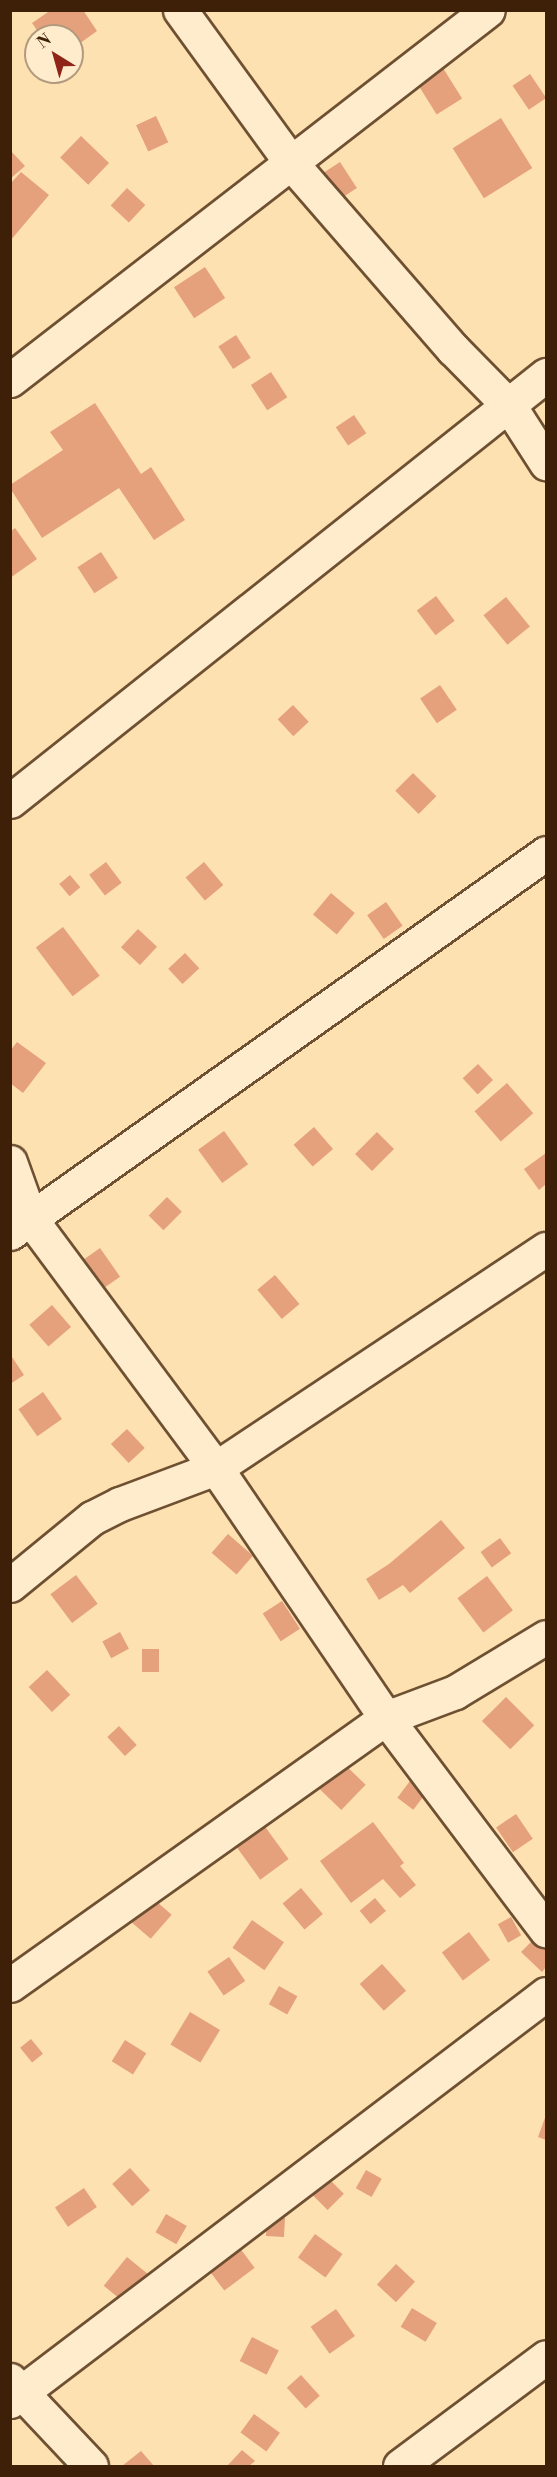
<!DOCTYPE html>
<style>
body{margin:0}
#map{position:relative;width:557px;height:2477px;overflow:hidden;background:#fee1b1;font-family:"Libre Bodoni",serif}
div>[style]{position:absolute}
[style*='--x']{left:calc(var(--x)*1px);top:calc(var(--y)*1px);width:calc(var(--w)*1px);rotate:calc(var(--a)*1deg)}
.building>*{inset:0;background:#e5a07c;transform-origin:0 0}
.roads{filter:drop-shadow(2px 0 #6e5032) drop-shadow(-2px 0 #6e5032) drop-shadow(0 2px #6e5032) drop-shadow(0 -2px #6e5032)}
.minor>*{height:33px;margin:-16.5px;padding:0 16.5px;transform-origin:16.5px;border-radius:16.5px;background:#feeccc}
span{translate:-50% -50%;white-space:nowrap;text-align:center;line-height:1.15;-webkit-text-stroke:4.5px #feeccc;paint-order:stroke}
.frame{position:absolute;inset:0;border:12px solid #3e1f07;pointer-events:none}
.north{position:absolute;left:24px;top:24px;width:60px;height:60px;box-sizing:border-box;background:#feeccc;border:2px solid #b19a7d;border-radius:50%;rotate:323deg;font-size:16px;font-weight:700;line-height:24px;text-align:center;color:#3e1f07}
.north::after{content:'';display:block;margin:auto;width:21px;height:27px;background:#8f2418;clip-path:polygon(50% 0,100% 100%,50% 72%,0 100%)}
</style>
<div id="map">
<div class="building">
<i style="clip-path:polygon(51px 10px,83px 10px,97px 31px,72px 49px,72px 36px,41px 36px,32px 23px)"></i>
<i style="left:443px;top:68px;width:36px;height:30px;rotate:58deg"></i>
<i style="left:530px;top:74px;width:29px;height:21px;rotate:56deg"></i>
<i style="left:156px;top:116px;width:29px;height:22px;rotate:65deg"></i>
<i style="left:501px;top:118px;width:59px;height:57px;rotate:58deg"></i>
<i style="left:81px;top:136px;width:39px;height:30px;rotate:44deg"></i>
<i style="clip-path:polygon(10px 150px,25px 166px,10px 179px)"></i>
<i style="left:340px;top:162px;width:31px;height:32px;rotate:57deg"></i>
<i style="clip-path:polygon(21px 172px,49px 195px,10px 241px,10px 184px)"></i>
<i style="left:127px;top:188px;width:25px;height:24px;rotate:43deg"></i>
<i style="left:205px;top:267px;width:37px;height:37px;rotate:57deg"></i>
<i style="left:236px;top:335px;width:27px;height:21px;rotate:57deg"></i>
<i style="left:271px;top:372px;width:30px;height:24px;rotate:57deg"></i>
<i style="clip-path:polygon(95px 403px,141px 474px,151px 467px,185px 520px,154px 540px,119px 488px,42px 538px,10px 488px,10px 485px,63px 450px,50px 432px)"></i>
<i style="left:354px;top:415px;width:22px;height:22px;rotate:56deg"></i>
<i style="clip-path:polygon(15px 528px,37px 559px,10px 578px,10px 532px)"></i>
<i style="left:101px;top:552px;width:31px;height:28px;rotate:57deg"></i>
<i style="left:436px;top:596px;width:31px;height:24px;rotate:53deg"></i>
<i style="left:506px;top:597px;width:38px;height:29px;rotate:51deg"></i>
<i style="left:440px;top:685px;width:30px;height:24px;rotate:56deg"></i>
<i style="left:293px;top:705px;width:23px;height:21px;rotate:47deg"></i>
<i style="left:413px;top:773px;width:33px;height:25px;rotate:45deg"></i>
<i style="left:106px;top:862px;width:26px;height:21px;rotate:53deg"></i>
<i style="left:204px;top:862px;width:30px;height:24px;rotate:50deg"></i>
<i style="left:70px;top:875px;width:16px;height:14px;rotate:50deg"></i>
<i style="left:331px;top:893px;width:31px;height:28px;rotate:40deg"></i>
<i style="left:386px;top:902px;width:29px;height:23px;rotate:55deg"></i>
<i style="left:63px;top:927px;width:61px;height:34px;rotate:53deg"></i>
<i style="left:138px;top:929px;width:26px;height:25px;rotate:43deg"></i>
<i style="left:185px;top:953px;width:21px;height:23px;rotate:47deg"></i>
<i style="clip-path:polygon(17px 1042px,46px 1063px,23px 1093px,10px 1083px,10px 1051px)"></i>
<i style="left:478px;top:1064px;width:22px;height:21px;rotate:47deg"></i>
<i style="left:507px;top:1083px;width:40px;height:43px;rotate:49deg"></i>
<i style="left:314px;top:1127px;width:29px;height:27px;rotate:49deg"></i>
<i style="left:224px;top:1131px;width:41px;height:32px;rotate:54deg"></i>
<i style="left:377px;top:1132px;width:24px;height:31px;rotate:45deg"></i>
<i style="clip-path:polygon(546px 1153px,546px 1184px,539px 1190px,524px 1169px)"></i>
<i style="left:167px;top:1197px;width:21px;height:26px;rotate:45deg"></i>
<i style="left:100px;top:1248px;width:35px;height:29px;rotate:55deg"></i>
<i style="left:275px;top:1275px;width:38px;height:23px;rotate:50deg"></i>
<i style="left:52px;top:1305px;width:29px;height:30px;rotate:49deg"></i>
<i style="clip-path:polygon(10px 1354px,24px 1375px,10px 1384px)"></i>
<i style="left:43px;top:1392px;width:33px;height:30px;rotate:55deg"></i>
<i style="left:127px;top:1429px;width:26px;height:22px;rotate:47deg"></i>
<i style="clip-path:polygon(441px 1520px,465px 1548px,410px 1593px,403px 1585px,379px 1600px,366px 1579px,389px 1564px)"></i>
<i style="left:228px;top:1534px;width:33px;height:25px;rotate:41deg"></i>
<i style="left:500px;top:1538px;width:19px;height:24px;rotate:54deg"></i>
<i style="left:76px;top:1575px;width:36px;height:32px;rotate:53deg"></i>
<i style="left:487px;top:1576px;width:43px;height:37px;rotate:53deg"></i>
<i style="left:282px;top:1601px;width:33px;height:23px;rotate:57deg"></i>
<i style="left:120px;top:1632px;width:19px;height:20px;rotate:62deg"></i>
<i style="left:142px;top:1649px;width:17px;height:23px"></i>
<i style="left:47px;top:1670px;width:34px;height:25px;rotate:47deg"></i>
<i style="left:506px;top:1697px;width:40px;height:34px;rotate:45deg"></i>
<i style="left:119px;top:1726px;width:26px;height:16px;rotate:47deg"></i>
<i style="left:339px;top:1759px;width:37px;height:35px;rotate:44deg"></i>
<i style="left:410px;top:1781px;width:20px;height:21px;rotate:37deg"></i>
<i style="left:516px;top:1814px;width:30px;height:24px;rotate:56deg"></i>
<i style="left:258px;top:1817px;width:52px;height:35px;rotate:54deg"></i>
<i style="clip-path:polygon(373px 1822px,404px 1863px,400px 1866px,416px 1885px,400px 1898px,383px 1879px,351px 1903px,320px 1861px)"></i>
<i style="left:301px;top:1888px;width:34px;height:24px;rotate:50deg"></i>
<i style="left:149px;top:1895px;width:30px;height:32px;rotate:41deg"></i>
<i style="left:375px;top:1898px;width:17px;height:20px;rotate:50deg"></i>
<i style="left:511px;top:1917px;width:21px;height:15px;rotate:61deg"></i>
<i style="left:252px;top:1920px;width:39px;height:34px;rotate:35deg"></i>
<i style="left:469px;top:1932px;width:35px;height:34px;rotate:53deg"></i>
<i style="clip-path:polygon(536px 1937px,546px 1946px,546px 1967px,542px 1972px,521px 1952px)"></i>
<i style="left:229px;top:1957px;width:29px;height:26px;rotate:56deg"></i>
<i style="left:382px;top:1964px;width:36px;height:30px;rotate:48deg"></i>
<i style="left:279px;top:1986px;width:21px;height:21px;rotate:29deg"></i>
<i style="left:190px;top:2012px;width:35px;height:38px;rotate:31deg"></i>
<i style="left:31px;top:2039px;width:19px;height:14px;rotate:51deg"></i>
<i style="left:125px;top:2040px;width:25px;height:25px;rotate:32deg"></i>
<i style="clip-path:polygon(546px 2115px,546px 2140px,538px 2137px)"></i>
<i style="left:130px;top:2168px;width:30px;height:24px;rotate:48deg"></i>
<i style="left:366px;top:2170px;width:18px;height:21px;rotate:29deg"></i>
<i style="left:329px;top:2179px;width:21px;height:23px;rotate:45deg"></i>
<i style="left:84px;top:2188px;width:23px;height:35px;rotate:56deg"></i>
<i style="left:166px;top:2214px;width:24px;height:21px;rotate:30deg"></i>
<i style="left:267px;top:2217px;width:18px;height:19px;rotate:3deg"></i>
<i style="left:315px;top:2234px;width:34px;height:29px;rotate:36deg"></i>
<i style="left:233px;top:2239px;width:36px;height:38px;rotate:53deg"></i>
<i style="left:127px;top:2257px;width:32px;height:37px;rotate:39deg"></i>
<i style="left:396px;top:2264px;width:26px;height:28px;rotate:43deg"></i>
<i style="left:412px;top:2308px;width:29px;height:22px;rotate:31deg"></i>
<i style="left:336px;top:2309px;width:33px;height:31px;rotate:55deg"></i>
<i style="left:252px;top:2337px;width:30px;height:27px;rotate:27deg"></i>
<i style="left:301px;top:2375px;width:28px;height:19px;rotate:48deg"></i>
<i style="left:254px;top:2414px;width:32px;height:23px;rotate:36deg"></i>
<i style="clip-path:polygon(242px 2450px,255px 2461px,249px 2466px,227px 2466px)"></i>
<i style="clip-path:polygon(141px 2451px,154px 2466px,122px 2466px)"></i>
</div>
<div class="roads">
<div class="minor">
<i style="--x:180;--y:10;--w:190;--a:54"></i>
<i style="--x:292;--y:164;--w:245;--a:49"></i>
<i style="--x:453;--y:349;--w:81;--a:45.5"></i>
<i style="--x:510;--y:407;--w:67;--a:57.3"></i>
<i style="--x:10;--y:380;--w:604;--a:-37.74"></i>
<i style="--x:10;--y:801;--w:685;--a:-38.48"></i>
<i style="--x:10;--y:1162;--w:59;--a:70.3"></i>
<i style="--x:30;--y:1218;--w:312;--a:53.4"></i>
<i style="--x:216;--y:1468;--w:302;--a:55.8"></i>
<i style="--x:386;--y:1718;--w:266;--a:53"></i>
<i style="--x:10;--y:1233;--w:657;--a:-35.33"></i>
<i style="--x:10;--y:1585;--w:106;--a:-39.3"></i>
<i style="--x:92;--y:1518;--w:31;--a:-27"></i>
<i style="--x:120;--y:1504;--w:103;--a:-20.6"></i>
<i style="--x:216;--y:1468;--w:396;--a:-33.6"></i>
<i style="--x:10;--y:1985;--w:461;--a:-35.4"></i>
<i style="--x:386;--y:1718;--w:74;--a:-20.6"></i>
<i style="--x:455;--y:1692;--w:106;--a:-31.1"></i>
<i style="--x:10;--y:2380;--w:118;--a:46.7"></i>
<i style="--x:10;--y:2401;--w:673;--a:-37.21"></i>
<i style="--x:400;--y:2466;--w:182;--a:-36.7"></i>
</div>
</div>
<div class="frame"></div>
<div class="north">N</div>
</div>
